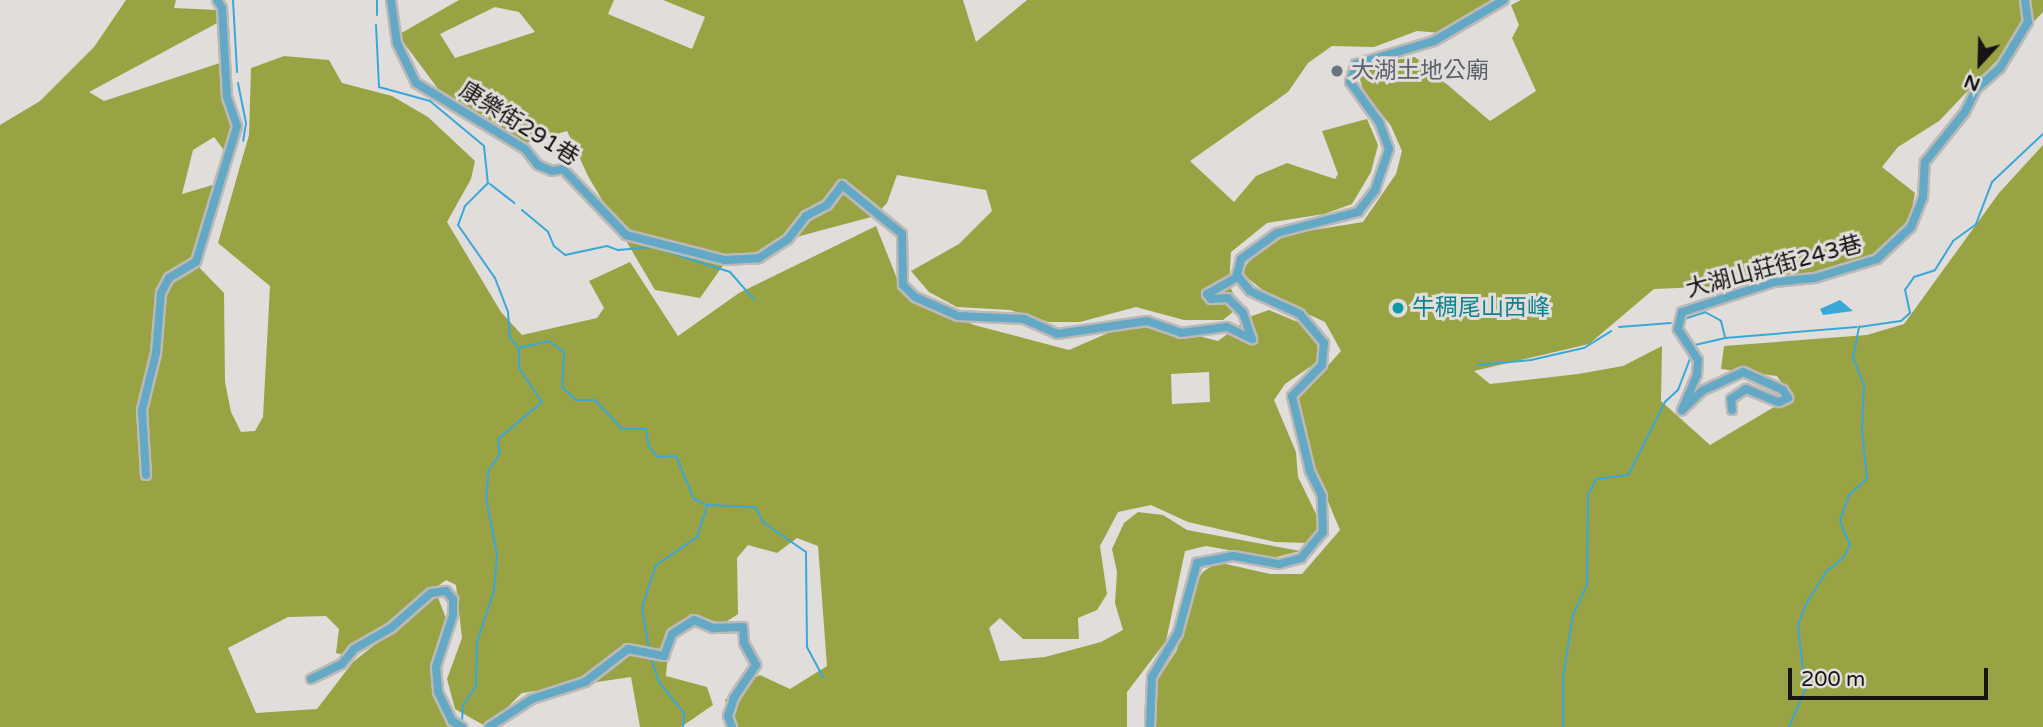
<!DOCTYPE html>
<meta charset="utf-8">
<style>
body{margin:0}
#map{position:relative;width:2043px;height:727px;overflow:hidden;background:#e1dddb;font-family:"Varela Round","Noto Sans TC",sans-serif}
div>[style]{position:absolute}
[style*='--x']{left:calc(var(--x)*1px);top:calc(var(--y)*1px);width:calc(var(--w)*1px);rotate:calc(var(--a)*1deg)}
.forest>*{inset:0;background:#9aa343}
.water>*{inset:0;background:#39a8d9}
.stream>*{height:2px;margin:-1px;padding:0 1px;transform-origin:1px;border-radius:1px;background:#39a8d9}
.roads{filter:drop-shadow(2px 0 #bcb9b7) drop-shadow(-2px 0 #bcb9b7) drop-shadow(0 2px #bcb9b7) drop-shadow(0 -2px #bcb9b7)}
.minor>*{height:8px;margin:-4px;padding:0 4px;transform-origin:4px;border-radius:4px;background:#63a9c5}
.dots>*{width:19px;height:19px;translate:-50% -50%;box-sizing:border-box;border:4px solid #e1dddb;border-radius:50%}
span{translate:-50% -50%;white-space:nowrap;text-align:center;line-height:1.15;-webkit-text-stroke:6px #e1dddb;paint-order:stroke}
.worship-label{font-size:23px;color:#5b616d}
.left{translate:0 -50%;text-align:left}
.street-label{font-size:23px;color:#151413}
.culture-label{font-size:23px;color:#0d838f}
.north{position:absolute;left:1945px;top:28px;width:70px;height:70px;-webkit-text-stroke:5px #e1dddb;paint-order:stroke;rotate:202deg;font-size:19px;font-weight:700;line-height:28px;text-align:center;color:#151413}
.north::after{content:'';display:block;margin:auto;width:24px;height:32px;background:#151413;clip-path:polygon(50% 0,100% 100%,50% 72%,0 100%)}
.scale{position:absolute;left:1788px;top:668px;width:200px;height:32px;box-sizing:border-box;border:4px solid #151413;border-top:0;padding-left:9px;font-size:21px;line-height:24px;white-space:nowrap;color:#151413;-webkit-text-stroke:5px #e1dddb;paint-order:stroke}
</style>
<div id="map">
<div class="forest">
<i style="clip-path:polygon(evenodd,126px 0,176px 0,174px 8px,218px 10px,221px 21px,89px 92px,104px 101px,223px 62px,234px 133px,226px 153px,214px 137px,193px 150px,182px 194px,216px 184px,192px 260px,224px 293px,225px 382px,231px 412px,241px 432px,255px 431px,263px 417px,270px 286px,218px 243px,249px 135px,251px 68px,284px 56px,329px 60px,342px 83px,392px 96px,428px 117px,475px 161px,471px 179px,447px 222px,501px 312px,522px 335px,597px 318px,604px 308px,589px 281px,630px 262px,678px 336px,739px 293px,876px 226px,904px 296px,974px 325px,1069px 350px,1124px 326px,1163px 327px,1218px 341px,1252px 316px,1269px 310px,1305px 325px,1323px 348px,1320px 360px,1285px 384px,1274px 400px,1296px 452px,1298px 477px,1318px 518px,1318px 539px,1307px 543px,1275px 542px,1188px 522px,1151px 505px,1118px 512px,1100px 546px,1107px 594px,1097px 610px,1078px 618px,1079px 639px,1023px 639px,1000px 618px,989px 628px,1000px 661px,1045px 657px,1101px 642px,1123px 630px,1115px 603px,1117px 572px,1112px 549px,1124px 523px,1138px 512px,1163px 515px,1187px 530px,1300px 551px,1273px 558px,1206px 546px,1185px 551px,1166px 641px,1127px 692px,1127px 727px,736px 727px,725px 700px,739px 686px,760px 675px,790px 689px,827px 666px,818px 546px,797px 538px,777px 553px,748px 545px,737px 558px,738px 614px,723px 624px,693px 614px,668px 652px,666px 676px,707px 687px,713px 705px,681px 727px,640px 727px,631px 677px,522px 693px,487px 727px,455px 709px,447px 679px,462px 638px,456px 585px,446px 580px,344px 655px,336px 653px,339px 629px,326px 616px,288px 617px,228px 648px,256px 713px,317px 709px,353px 662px,437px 595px,447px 621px,434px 685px,451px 727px,0 727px,0 125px,40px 101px,94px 47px,126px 0,1209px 372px,1210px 402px,1172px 404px,1171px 374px,1209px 372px)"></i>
<i style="clip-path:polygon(evenodd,459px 0,614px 0,608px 14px,692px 49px,705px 17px,663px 0,963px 0,976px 42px,1027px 0,1494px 0,1441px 33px,1417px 31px,1374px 47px,1332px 46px,1308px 63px,1288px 92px,1190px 161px,1234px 202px,1256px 176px,1287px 163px,1335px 179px,1338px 174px,1322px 131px,1367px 119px,1378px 145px,1371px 172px,1352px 204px,1324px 214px,1267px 223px,1231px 252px,1229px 285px,1240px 306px,1223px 320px,1184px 320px,1136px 307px,1080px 322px,1049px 322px,1010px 310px,957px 307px,929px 292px,911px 271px,959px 244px,992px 211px,986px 190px,897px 175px,887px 203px,875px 216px,800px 236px,724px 264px,700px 298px,655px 290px,588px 176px,567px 131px,516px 146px,453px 109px,398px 35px,459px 0,495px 7px,519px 12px,535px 32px,455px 58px,440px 34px,495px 7px)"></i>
<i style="clip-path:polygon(1521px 0,2043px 0,2043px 12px,1939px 121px,1898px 147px,1882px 167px,1915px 193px,1906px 240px,1866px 269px,1748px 285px,1654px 289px,1589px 344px,1474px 371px,1490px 384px,1578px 374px,1623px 366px,1662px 346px,1661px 401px,1710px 445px,1791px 397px,1777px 376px,1721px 369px,1724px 346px,1867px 335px,1904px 324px,1999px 193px,2043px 145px,2043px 727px,1149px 727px,1147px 709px,1156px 682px,1177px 650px,1194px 584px,1203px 572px,1217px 562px,1270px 574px,1302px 574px,1340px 530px,1309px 456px,1296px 401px,1341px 351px,1325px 322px,1273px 298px,1240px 272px,1264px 245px,1289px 234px,1363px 222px,1396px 174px,1402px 151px,1391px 126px,1363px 90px,1358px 72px,1366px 64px,1415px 57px,1490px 121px,1536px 91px,1512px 38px,1519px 25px,1511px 5px)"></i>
</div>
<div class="water">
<i style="clip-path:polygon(1840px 300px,1853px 311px,1823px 315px,1820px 309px)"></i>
</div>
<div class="stream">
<i style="--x:233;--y:0;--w:72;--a:86.8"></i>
<i style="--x:377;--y:15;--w:15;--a:-90"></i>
<i style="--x:376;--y:25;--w:62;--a:87.2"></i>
<i style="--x:379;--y:87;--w:53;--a:15.4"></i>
<i style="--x:430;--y:101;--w:70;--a:39.8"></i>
<i style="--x:484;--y:146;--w:37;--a:84"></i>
<i style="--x:488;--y:183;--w:33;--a:135"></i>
<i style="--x:465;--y:206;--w:20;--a:110"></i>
<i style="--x:458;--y:225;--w:65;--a:55.1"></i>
<i style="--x:495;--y:278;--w:36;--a:69"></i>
<i style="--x:508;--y:312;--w:26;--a:86"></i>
<i style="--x:510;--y:338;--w:13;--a:48"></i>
<i style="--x:519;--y:348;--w:31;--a:-13"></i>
<i style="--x:549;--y:341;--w:19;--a:36"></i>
<i style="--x:564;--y:352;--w:35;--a:93"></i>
<i style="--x:562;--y:387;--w:19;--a:43"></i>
<i style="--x:576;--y:400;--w:19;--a:0"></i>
<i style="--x:595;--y:400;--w:40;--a:47"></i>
<i style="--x:622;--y:429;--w:24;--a:0"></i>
<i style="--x:646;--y:429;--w:18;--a:81"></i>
<i style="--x:649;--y:447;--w:13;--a:48"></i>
<i style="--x:658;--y:457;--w:18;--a:-3"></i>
<i style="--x:676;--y:456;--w:47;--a:67.3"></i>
<i style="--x:694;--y:499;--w:14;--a:25"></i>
<i style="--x:707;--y:505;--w:48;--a:2.4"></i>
<i style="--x:755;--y:507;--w:18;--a:61"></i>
<i style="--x:764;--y:523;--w:51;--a:34.6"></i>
<i style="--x:806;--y:552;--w:95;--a:89.4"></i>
<i style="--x:807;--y:647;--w:34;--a:62"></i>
<i style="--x:238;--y:83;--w:41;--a:78.7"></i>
<i style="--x:246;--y:123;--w:18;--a:99"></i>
<i style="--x:490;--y:184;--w:31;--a:38"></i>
<i style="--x:522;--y:210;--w:34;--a:40"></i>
<i style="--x:548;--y:232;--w:15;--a:67"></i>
<i style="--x:554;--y:246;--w:14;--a:39"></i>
<i style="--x:565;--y:255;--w:43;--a:-12.1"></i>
<i style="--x:607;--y:246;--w:12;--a:20"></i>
<i style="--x:618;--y:250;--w:35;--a:-5"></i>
<i style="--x:653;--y:247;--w:81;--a:18"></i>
<i style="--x:730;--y:272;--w:37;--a:49"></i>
<i style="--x:1684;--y:319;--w:22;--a:-18"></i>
<i style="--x:1705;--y:312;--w:18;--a:29"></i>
<i style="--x:1721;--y:321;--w:16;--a:76"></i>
<i style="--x:1619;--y:327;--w:52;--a:-4.4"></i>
<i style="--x:1695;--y:345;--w:31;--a:-13"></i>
<i style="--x:1725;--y:338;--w:132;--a:-4.8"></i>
<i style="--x:1478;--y:365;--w:53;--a:-5.4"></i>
<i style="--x:1531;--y:360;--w:54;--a:-12.8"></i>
<i style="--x:1584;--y:348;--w:32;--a:-32"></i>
<i style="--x:649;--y:649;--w:42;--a:-99.7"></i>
<i style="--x:642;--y:608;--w:45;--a:-72"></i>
<i style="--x:656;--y:565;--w:50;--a:-34.3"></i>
<i style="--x:697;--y:537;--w:33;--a:-72"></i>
<i style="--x:652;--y:661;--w:22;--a:72"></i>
<i style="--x:659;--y:682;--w:40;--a:51"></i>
<i style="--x:684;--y:713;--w:14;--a:94"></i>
<i style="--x:462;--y:722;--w:17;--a:-87"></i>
<i style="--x:463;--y:705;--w:23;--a:-56"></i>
<i style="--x:476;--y:686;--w:44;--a:-88.7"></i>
<i style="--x:477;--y:642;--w:54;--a:-71.6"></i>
<i style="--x:494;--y:591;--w:36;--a:-85"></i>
<i style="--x:497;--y:555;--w:58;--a:-100.9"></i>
<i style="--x:486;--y:498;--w:29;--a:-84"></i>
<i style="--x:489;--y:469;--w:19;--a:-54"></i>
<i style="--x:500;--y:454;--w:15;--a:-98"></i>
<i style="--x:498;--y:439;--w:57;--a:-40.1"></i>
<i style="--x:542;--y:402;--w:41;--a:-124.1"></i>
<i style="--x:519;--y:368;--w:20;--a:-90"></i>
<i style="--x:1563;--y:727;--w:50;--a:-90"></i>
<i style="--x:1563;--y:677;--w:63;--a:-80.8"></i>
<i style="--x:1573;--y:615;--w:33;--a:-65"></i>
<i style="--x:1587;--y:585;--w:90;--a:-89.4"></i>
<i style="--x:1588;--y:495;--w:18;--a:-63"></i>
<i style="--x:1596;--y:479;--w:32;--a:-7"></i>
<i style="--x:1628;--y:475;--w:82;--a:-63.1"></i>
<i style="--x:1665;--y:402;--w:18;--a:-43"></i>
<i style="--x:1678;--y:390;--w:36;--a:-69"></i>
<i style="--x:1789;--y:727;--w:40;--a:-66.6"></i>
<i style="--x:1805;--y:690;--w:64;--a:-96.2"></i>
<i style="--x:1798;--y:626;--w:23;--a:-70"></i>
<i style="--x:1806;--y:604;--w:39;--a:-58"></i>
<i style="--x:1827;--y:571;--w:22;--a:-39"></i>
<i style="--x:1844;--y:557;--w:13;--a:-63"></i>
<i style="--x:1850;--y:545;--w:26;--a:-113"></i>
<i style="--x:1840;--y:521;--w:28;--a:-71"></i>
<i style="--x:1849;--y:495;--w:24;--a:-42"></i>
<i style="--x:1867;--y:479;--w:50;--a:-95.7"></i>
<i style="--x:1862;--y:429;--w:44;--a:-87.4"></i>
<i style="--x:1864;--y:385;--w:29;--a:-112"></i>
<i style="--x:1853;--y:358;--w:32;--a:-79"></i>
<i style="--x:1859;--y:327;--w:42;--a:-8.1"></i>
<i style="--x:1901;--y:321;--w:12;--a:-42"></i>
<i style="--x:1910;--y:313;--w:24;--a:-102"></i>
<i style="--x:1905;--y:290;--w:16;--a:-55"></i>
<i style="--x:1914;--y:277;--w:22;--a:-18"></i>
<i style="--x:1935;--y:270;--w:34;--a:-58"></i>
<i style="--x:1953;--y:241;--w:29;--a:-36"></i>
<i style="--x:1976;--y:224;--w:45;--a:-69.1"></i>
<i style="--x:1992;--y:182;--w:70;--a:-43.3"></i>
</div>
<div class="roads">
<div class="minor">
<i style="--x:391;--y:0;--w:43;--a:82.1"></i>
<i style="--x:397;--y:43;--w:44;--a:64.6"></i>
<i style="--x:416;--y:83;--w:127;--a:31.2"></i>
<i style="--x:525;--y:149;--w:21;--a:51"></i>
<i style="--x:538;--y:165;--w:15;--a:23"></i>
<i style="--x:552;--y:171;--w:11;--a:-10"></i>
<i style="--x:563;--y:169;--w:91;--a:46.3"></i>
<i style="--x:626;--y:235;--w:102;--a:14.2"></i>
<i style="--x:725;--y:260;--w:34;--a:-3"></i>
<i style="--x:759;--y:258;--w:35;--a:-33"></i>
<i style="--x:788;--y:239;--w:29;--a:-52"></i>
<i style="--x:806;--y:216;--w:24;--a:-28"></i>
<i style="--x:827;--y:205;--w:25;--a:-53"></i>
<i style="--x:842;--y:185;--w:77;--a:39.2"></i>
<i style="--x:902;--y:234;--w:51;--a:88.9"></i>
<i style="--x:903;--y:285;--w:17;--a:45"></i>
<i style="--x:915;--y:297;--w:47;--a:23.8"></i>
<i style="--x:958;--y:316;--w:66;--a:2.6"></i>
<i style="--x:1024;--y:319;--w:36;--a:24"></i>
<i style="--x:1057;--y:334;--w:91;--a:-8.2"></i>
<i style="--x:1147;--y:321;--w:36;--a:19"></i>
<i style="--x:1181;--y:333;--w:46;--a:-7.4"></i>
<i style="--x:1227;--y:327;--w:28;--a:26"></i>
<i style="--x:1252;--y:339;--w:28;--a:-109"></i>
<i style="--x:1243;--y:313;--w:21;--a:-135"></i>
<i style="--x:1228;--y:298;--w:17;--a:177"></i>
<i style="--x:1211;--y:299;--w:6;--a:-129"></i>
<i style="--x:1207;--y:294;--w:35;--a:-29"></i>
<i style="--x:1732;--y:410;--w:11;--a:-95"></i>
<i style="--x:1731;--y:399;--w:18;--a:-34"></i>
<i style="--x:1746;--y:389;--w:35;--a:22"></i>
<i style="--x:1779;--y:402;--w:10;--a:-24"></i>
<i style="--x:1788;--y:398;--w:9;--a:-122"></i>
<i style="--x:1783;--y:390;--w:44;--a:-155.8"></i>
<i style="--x:1743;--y:372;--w:45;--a:155.1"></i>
<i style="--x:1702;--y:391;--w:28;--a:136"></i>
<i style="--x:1682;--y:410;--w:38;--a:-67"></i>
<i style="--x:1697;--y:375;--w:15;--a:-86"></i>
<i style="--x:1698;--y:360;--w:37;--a:-123"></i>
<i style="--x:1678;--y:329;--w:17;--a:-77"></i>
<i style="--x:1682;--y:312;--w:97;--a:-18.1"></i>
<i style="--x:1774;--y:282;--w:41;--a:-5.6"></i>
<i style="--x:1815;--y:278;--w:65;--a:-17"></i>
<i style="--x:1877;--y:259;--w:47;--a:-43.3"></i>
<i style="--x:1911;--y:227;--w:32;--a:-68"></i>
<i style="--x:1923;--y:197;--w:35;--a:-87"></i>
<i style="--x:1925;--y:162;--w:64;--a:-51.3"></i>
<i style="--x:1965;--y:112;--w:25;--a:-64"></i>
<i style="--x:1976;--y:89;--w:32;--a:-41"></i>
<i style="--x:2000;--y:68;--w:54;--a:-58.7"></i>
<i style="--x:2028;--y:22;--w:22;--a:-98"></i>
<i style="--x:146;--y:475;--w:65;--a:-93.5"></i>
<i style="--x:142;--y:410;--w:59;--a:-76.2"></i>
<i style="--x:156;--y:353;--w:60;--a:-85.2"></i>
<i style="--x:161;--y:293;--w:17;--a:-62"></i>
<i style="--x:169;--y:278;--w:31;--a:-31"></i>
<i style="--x:196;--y:262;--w:142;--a:-73.2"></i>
<i style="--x:237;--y:126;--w:31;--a:-109"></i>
<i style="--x:227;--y:97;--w:89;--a:-93.2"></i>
<i style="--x:222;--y:8;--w:9;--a:-122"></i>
<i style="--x:311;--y:679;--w:34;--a:-26"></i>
<i style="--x:342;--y:664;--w:19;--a:-51"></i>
<i style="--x:354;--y:649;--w:43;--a:-29.6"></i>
<i style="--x:391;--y:628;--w:53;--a:-41.2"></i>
<i style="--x:431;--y:593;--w:15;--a:-8"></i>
<i style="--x:446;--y:591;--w:11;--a:49"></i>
<i style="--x:453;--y:599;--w:16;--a:90"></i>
<i style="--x:453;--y:615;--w:55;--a:108.1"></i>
<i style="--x:436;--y:667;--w:25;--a:85"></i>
<i style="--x:438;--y:692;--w:32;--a:64"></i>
<i style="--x:452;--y:721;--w:12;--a:31"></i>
<i style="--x:489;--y:727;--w:51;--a:-33.1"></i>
<i style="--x:532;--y:699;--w:56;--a:-17.8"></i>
<i style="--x:585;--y:682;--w:54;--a:-37.5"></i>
<i style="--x:628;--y:649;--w:37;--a:11"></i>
<i style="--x:664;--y:656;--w:23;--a:-70"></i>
<i style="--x:672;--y:634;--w:26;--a:-32"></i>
<i style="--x:694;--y:620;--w:21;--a:23"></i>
<i style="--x:713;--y:628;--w:30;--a:-2"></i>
<i style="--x:743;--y:627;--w:16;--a:86"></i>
<i style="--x:744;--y:643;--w:25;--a:61"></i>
<i style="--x:756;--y:665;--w:40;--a:124"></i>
<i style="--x:734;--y:698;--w:19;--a:108"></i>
<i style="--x:728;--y:716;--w:12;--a:70"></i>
<i style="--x:1150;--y:727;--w:50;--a:-87.7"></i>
<i style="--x:1152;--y:677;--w:51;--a:-59.4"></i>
<i style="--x:1178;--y:633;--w:73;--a:-74.8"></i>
<i style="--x:1197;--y:563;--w:37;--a:-11"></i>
<i style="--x:1233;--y:556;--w:47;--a:9.9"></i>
<i style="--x:1279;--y:564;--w:23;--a:-15"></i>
<i style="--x:1301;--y:558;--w:34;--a:-50"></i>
<i style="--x:1323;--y:532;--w:36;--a:-92"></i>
<i style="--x:1322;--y:496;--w:28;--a:-116"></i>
<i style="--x:1310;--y:471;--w:77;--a:-103.5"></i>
<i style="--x:1292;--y:396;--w:43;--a:-45.9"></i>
<i style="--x:1322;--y:365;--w:22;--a:-85"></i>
<i style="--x:1324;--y:343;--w:38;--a:-130"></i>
<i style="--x:1300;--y:314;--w:55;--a:-155.3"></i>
<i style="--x:1250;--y:291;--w:21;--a:-129"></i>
<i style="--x:1237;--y:275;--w:16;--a:-76"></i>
<i style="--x:1241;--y:259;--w:44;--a:-35.8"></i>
<i style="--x:1277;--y:233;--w:84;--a:-14.5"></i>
<i style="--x:1358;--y:212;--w:28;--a:-52"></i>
<i style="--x:1375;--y:190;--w:43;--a:-71.1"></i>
<i style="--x:1389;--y:149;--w:29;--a:-110"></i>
<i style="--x:1379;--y:122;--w:49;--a:-125.9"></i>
<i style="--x:1350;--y:82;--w:19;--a:-72"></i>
<i style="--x:1356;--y:64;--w:81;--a:-16.4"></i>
<i style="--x:1434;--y:41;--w:81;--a:-30.4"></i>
</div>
</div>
<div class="dots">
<i style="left:1337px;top:71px;background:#6b7280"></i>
<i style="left:1398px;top:308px;background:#0f9aa8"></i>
</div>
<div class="worship-label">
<span class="left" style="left:1351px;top:71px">大湖土地公廟</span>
</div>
<div class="street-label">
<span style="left:519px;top:124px;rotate:32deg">康樂街291巷</span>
<span style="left:1774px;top:267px;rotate:-15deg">大湖山莊街243巷</span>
</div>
<div class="culture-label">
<span class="left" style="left:1412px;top:308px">牛稠尾山西峰</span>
</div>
<div class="north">N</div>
<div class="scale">200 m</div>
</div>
